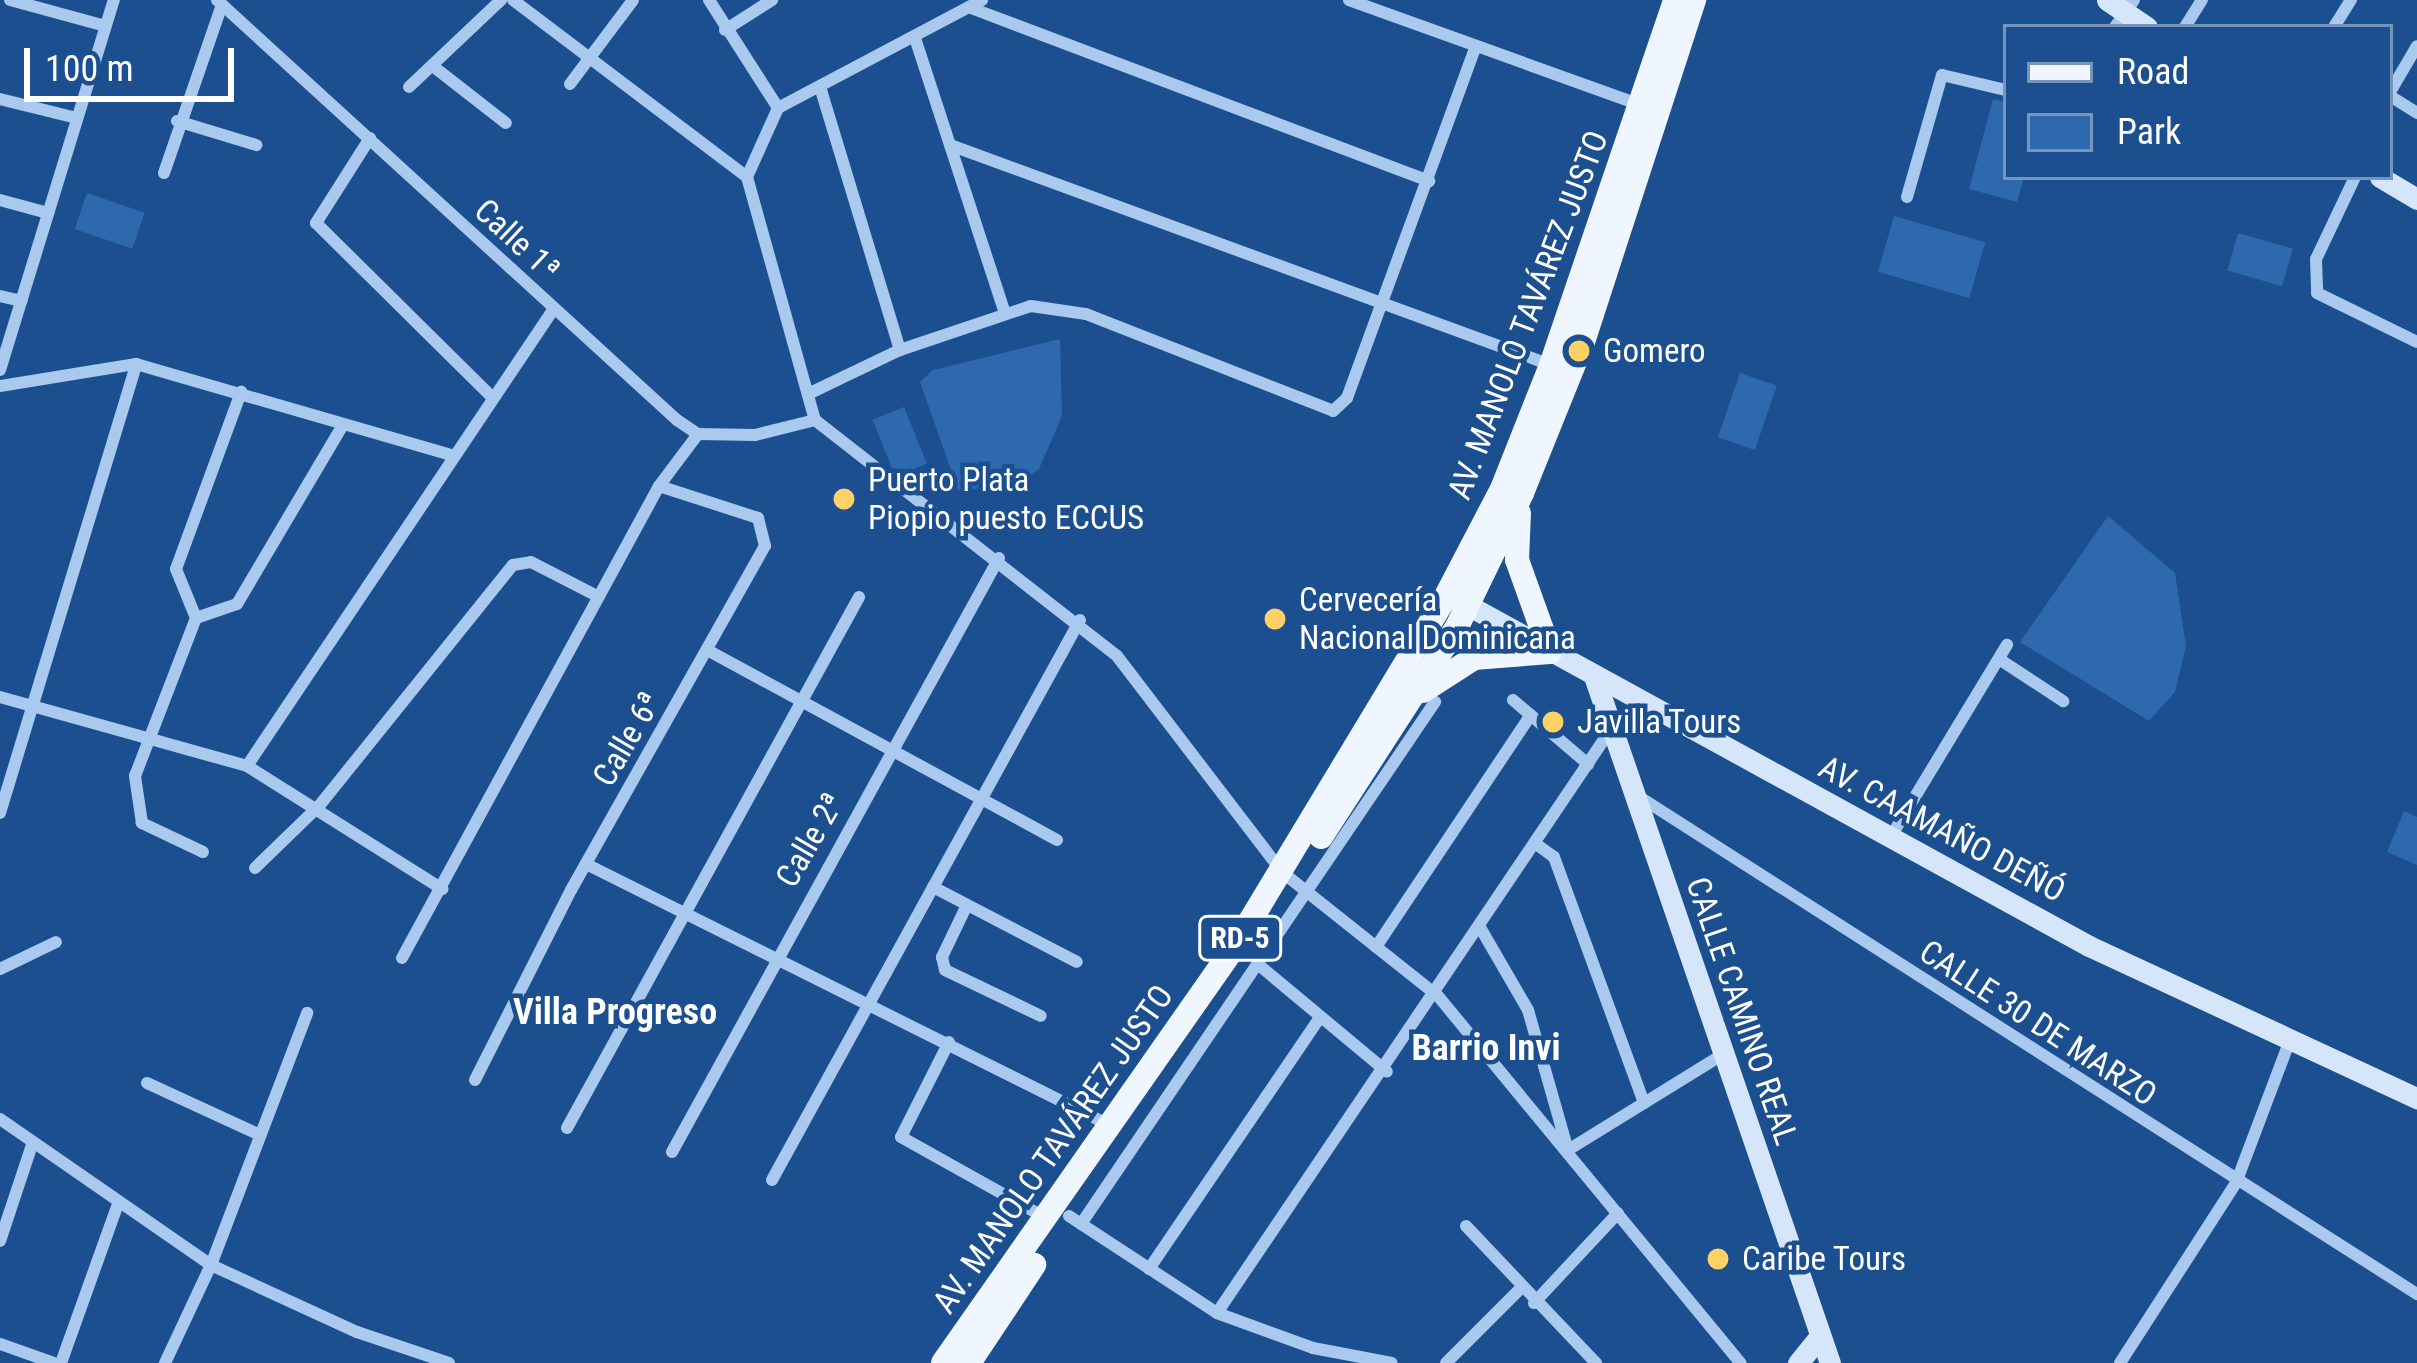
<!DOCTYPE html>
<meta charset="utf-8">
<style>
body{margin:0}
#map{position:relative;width:2417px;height:1363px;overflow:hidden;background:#1b4f8f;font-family:"Roboto Condensed",sans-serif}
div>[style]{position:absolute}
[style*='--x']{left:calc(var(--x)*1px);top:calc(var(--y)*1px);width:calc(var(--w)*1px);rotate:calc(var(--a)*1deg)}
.green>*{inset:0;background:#2e69ad;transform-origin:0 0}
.street>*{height:12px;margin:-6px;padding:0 6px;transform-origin:6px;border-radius:6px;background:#a9c9ee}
.secondary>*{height:21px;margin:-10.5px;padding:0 10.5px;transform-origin:10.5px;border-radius:10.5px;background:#d6e6fa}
.primary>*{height:24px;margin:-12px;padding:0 12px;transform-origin:12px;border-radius:12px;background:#f0f6ff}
.dots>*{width:33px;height:33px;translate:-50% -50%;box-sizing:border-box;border:6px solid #1b4f8f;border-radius:50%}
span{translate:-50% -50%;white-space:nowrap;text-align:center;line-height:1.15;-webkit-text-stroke:9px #1b4f8f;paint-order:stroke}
.shield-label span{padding:3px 9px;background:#1b4f8f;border:3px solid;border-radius:9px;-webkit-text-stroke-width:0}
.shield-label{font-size:30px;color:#fff;font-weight:700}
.street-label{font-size:33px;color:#fff}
.poi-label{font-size:33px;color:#fff}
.left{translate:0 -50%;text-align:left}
.neighbourhood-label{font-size:36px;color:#fff;font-weight:700}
.legend{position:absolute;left:2003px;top:24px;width:390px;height:156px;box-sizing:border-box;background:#1b4f8f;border:3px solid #7695bc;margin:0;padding:15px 21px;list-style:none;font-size:36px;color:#fff}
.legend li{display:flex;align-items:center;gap:24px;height:60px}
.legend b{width:60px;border:3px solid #7695bc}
.scale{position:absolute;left:24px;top:48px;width:210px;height:54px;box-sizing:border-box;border:6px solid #fff;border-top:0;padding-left:15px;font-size:36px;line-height:42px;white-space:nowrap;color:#fff;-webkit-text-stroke:9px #1b4f8f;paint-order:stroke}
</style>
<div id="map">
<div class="green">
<i style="clip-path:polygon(1993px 99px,2006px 102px,2006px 177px,2024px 177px,2017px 202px,1969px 189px)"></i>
<i style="left:87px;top:193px;width:61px;height:38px;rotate:19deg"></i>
<i style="left:1894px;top:216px;width:95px;height:58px;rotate:16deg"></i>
<i style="left:2238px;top:233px;width:57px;height:39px;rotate:16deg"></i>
<i style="clip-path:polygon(1060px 339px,1062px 416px,1039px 469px,1014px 486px,958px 490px,920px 382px,933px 370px)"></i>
<i style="left:1740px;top:373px;width:39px;height:68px;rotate:19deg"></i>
<i style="left:904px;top:407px;width:61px;height:34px;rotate:68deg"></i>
<i style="clip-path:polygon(2108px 516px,2175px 573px,2186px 646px,2175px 692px,2149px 721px,2020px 642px)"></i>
<i style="clip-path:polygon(2404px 811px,2417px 817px,2417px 865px,2387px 852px)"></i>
</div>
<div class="street">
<i style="--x:10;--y:0;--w:99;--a:15.2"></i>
<i style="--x:217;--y:0;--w:623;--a:42.4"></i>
<i style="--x:677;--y:420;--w:25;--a:34"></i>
<i style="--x:698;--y:434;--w:57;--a:1"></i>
<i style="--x:755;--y:435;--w:62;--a:-14"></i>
<i style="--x:513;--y:0;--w:293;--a:37.1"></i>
<i style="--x:709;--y:0;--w:128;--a:57.4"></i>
<i style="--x:1349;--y:0;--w:310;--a:19.8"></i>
<i style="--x:971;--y:8;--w:490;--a:20.7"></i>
<i style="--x:2115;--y:27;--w:33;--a:-55"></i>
<i style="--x:2185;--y:27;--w:32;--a:-58"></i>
<i style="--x:2334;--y:27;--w:32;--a:-58"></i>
<i style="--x:725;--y:30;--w:56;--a:-32.6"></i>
<i style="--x:915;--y:38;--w:287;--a:71.9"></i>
<i style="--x:434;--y:67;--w:91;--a:37.9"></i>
<i style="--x:570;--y:84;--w:105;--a:-53.1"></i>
<i style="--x:409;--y:87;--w:127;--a:-43.4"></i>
<i style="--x:821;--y:90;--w:272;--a:73.1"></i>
<i style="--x:2390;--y:92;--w:53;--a:-59.6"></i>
<i style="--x:2390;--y:96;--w:32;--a:32"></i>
<i style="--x:0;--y:99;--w:79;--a:13.9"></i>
<i style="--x:778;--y:108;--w:76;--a:114.2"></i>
<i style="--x:747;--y:177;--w:252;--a:74.4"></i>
<i style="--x:815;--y:420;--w:383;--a:38"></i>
<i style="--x:1117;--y:656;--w:272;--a:52.6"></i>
<i style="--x:1282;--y:872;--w:199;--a:38.5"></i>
<i style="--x:1438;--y:996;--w:476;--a:50.5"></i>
<i style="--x:778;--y:108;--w:231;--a:-27.9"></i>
<i style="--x:177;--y:121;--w:83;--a:16.9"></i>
<i style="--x:370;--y:138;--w:101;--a:122.4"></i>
<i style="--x:316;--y:223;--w:246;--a:44.7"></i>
<i style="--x:950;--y:145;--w:640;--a:20.11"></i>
<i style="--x:164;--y:173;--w:178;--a:-71"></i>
<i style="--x:2355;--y:177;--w:91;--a:115.4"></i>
<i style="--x:2316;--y:259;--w:34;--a:88"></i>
<i style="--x:2317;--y:293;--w:111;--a:26.1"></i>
<i style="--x:1907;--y:197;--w:127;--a:-74"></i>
<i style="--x:1942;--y:75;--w:66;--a:13.2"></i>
<i style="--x:0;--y:200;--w:50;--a:15.2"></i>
<i style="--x:0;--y:296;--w:22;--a:13"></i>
<i style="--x:0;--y:370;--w:387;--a:-72.9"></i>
<i style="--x:0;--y:386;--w:138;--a:-9.2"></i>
<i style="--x:136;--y:364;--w:329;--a:16.1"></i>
<i style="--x:808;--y:394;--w:102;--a:-25.6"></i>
<i style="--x:900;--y:350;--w:138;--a:-18.6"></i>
<i style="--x:1031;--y:306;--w:56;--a:8.3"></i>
<i style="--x:1086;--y:314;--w:265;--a:21.4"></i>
<i style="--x:1333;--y:411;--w:19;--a:-43"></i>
<i style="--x:1347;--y:398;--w:373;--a:-69.9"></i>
<i style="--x:196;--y:618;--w:53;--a:-112.2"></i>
<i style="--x:176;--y:569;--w:189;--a:-69.8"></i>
<i style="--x:709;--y:651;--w:396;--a:28.5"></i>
<i style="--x:1999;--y:659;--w:77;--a:33.3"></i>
<i style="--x:0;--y:697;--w:256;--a:15.6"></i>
<i style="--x:247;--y:766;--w:231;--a:32.2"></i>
<i style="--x:1513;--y:700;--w:99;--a:40.5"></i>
<i style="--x:247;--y:766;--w:549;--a:-56.14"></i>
<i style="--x:1638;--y:796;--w:925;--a:32.59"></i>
<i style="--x:0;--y:813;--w:469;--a:-73.1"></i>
<i style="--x:1890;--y:838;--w:226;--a:-58.8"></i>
<i style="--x:1536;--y:844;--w:22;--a:36"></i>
<i style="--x:1554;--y:857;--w:262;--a:69.9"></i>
<i style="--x:203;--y:852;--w:68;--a:-154.6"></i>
<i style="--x:142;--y:823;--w:48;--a:-98.5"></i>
<i style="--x:135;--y:776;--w:169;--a:-68.9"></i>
<i style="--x:196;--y:618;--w:43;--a:-18.9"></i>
<i style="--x:237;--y:604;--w:208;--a:-59.4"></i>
<i style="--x:586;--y:864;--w:587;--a:26.52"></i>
<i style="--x:255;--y:868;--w:89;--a:-44.1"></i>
<i style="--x:319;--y:806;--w:309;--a:-51.2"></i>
<i style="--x:513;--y:565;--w:18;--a:-9"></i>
<i style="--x:531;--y:562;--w:76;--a:27.2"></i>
<i style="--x:933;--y:887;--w:162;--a:27.5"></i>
<i style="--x:967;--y:905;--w:58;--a:115.7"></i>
<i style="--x:942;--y:957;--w:13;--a:77"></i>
<i style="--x:945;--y:970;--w:106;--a:25.6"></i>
<i style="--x:1481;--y:929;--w:94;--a:59.9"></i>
<i style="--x:1528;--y:1010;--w:146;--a:74.1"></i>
<i style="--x:1568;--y:1150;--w:181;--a:-31.7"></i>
<i style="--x:1376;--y:947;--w:279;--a:-56.3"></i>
<i style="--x:402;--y:958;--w:537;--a:-61.43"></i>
<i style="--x:659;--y:486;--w:65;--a:-53.1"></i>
<i style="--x:1260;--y:966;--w:165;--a:39.8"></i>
<i style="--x:0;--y:969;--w:62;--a:-25.7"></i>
<i style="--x:949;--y:1042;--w:106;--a:116.8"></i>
<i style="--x:901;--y:1137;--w:168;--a:29.2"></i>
<i style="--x:475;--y:1080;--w:213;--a:-63.2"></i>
<i style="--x:571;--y:890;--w:395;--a:-60.6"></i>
<i style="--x:765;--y:546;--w:29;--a:-104"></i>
<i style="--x:758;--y:518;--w:104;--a:-162.1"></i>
<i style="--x:147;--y:1083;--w:124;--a:24.7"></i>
<i style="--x:0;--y:1119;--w:257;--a:34.7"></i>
<i style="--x:211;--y:1265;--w:161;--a:24.7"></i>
<i style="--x:357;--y:1332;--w:97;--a:18.6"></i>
<i style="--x:567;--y:1128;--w:606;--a:-61.19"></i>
<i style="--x:672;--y:1152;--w:678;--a:-61.17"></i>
<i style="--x:772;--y:1180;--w:639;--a:-61.19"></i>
<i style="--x:1069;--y:1216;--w:177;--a:33.2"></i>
<i style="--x:1217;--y:1313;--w:102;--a:20"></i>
<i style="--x:1313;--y:1348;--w:80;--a:10.8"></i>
<i style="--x:1081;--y:1224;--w:631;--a:-55.86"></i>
<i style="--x:1466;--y:1226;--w:189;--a:46.5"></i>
<i style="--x:0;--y:1241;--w:104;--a:-71.6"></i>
<i style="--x:1149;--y:1269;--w:305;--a:-55.8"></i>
<i style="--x:1534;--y:1303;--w:123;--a:-47"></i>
<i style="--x:1217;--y:1313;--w:704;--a:-55.99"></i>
<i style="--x:0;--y:1344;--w:57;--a:19.4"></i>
<i style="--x:61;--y:1363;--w:166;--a:-70.3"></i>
<i style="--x:165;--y:1363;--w:108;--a:-64.9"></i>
<i style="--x:211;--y:1265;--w:270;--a:-69.1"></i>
<i style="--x:1446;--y:1363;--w:105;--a:-45"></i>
<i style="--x:2120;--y:1363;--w:214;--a:-57.2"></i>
<i style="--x:2236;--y:1183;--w:153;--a:-69.3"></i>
</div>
<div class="secondary">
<i style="--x:2107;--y:0;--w:48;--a:34"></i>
<i style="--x:2380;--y:177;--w:43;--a:30.7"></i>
<i style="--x:1453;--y:597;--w:725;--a:28.76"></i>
<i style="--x:2089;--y:946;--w:362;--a:24.9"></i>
<i style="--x:1595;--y:679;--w:723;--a:71.04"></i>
<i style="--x:1798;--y:1363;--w:35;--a:-51"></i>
</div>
<div class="primary">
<i style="--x:1423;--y:691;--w:61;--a:-32.9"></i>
<i style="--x:1474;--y:658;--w:76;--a:-4.5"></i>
<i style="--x:1550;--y:652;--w:98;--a:-109.7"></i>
<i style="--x:1517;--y:560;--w:47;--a:-87.6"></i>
<i style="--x:1321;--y:837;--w:250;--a:-57.1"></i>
<i style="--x:1457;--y:627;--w:149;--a:-64.1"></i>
<i style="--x:1522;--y:493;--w:163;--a:-68"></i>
<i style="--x:1583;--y:342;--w:360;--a:-72"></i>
<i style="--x:943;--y:1363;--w:509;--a:-55"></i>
<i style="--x:1235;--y:946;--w:411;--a:-58.9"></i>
<i style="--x:1447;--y:594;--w:119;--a:-62.4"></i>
<i style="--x:1502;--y:489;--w:133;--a:-68.4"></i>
<i style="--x:1551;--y:365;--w:385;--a:-71.2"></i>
<i style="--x:969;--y:1363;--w:118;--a:-56.4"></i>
</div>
<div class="dots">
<i style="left:1579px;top:351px;background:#ffd166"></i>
<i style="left:844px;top:499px;background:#ffd166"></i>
<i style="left:1275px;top:619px;background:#ffd166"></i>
<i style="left:1553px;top:722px;background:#ffd166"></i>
<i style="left:1718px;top:1259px;background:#ffd166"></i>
</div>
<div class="shield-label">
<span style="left:1240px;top:938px">RD-5</span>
</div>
<div class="street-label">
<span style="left:517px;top:240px;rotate:43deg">Calle 1ª</span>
<span style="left:1528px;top:315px;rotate:-69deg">AV. MANOLO TAVÁREZ JUSTO</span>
<span style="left:627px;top:739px;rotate:-60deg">Calle 6ª</span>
<span style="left:1942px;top:829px;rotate:28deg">AV. CAAMAÑO DEÑÓ</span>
<span style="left:810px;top:840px;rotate:-60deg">Calle 2ª</span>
<span style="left:1742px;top:1011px;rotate:71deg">CALLE CAMINO REAL</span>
<span style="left:2038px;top:1023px;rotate:33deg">CALLE 30 DE MARZO</span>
<span style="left:1053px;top:1149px;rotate:-55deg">AV. MANOLO TAVÁREZ JUSTO</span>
</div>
<div class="poi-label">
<span class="left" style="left:1603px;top:351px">Gomero</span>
<span class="left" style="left:868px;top:499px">Puerto Plata<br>Piopio puesto ECCUS</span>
<span class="left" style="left:1299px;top:619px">Cervecería<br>Nacional Dominicana</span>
<span class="left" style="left:1577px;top:722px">Javilla Tours</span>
<span class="left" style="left:1742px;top:1259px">Caribe Tours</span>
</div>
<div class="neighbourhood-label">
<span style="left:615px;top:1013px">Villa Progreso</span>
<span style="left:1486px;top:1049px">Barrio Invi</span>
</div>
<ul class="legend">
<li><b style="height:15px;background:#f0f6ff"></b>Road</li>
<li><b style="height:33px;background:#2e69ad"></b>Park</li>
</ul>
<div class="scale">100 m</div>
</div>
